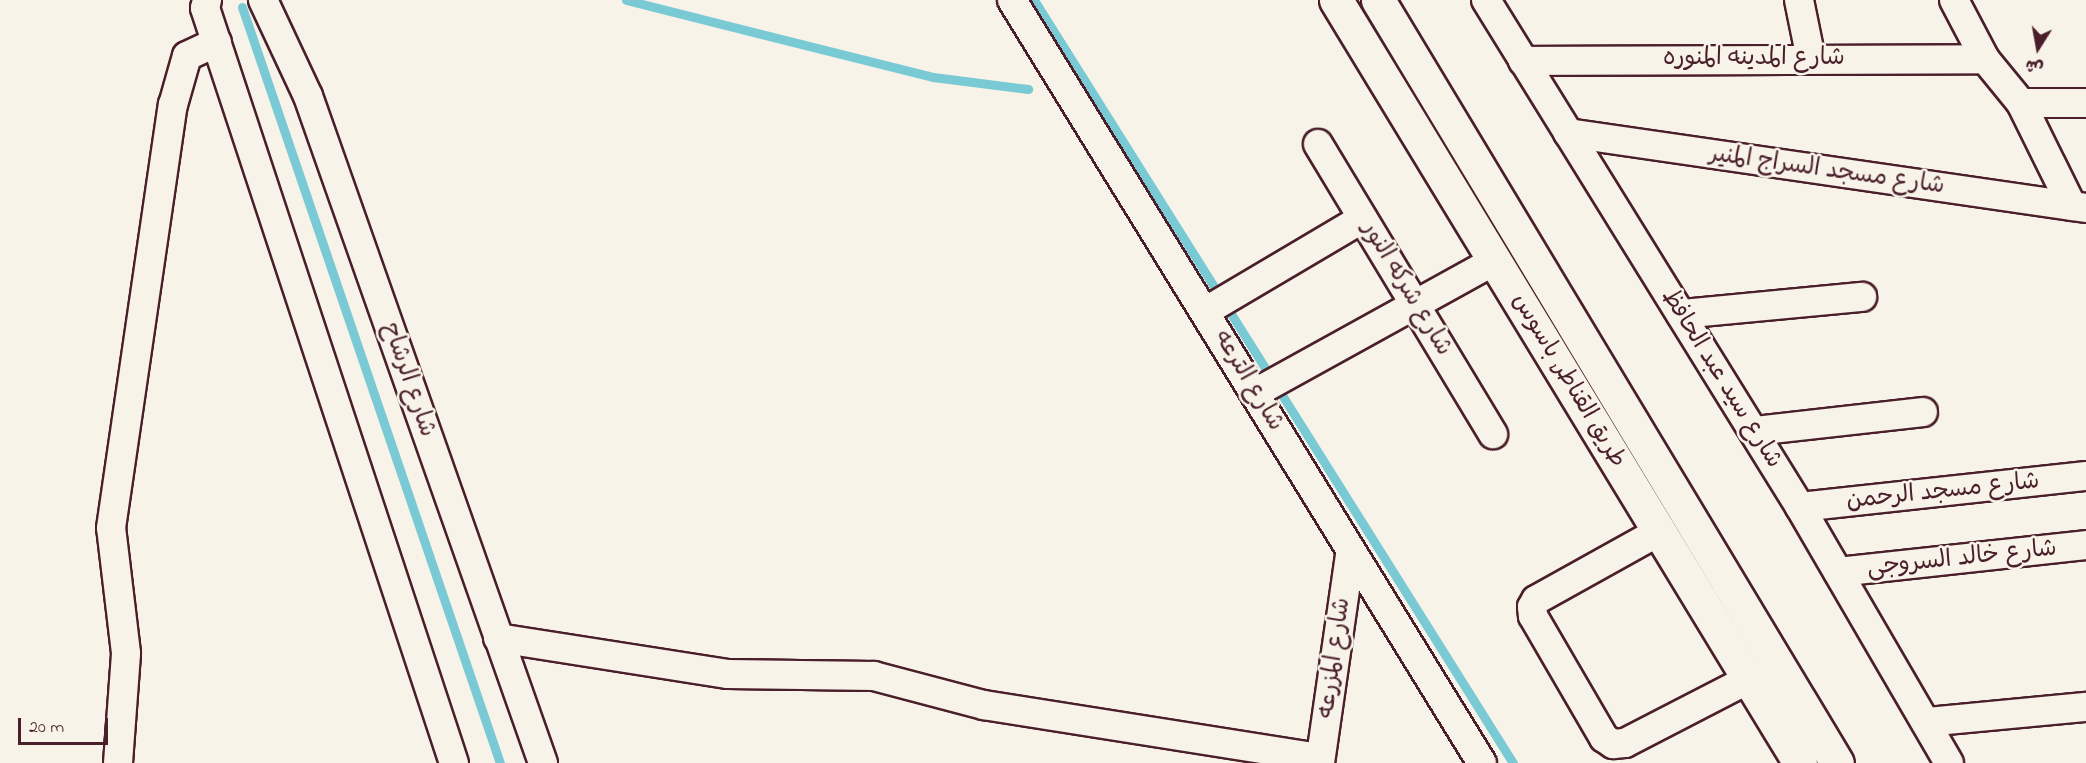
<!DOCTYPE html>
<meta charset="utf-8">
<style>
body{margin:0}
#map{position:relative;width:2086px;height:763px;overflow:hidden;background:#f7f3e8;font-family:"Indie Flower","Playpen Sans Arabic",sans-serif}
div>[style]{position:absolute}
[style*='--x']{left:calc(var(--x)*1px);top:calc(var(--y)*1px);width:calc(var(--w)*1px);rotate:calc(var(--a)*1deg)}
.stream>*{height:9px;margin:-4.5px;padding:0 4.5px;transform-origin:4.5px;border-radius:4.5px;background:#7acad5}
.roads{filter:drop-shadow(2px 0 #4a1f2b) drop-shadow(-2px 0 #4a1f2b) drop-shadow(0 2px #4a1f2b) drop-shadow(0 -2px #4a1f2b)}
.minor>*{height:28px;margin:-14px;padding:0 14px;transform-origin:14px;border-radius:14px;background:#f7f3e8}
.secondary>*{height:33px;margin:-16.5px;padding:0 16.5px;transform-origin:16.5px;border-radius:16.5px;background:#f7f3e8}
span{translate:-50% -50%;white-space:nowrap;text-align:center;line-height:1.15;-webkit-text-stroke:5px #f7f3e8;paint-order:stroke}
.street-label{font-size:24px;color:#4a1f2b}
.north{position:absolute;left:2008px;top:18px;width:60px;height:60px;-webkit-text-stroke:4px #f7f3e8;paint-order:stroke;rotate:191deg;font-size:16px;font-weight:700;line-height:24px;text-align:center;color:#4a1f2b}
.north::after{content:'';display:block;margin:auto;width:21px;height:27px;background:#4a1f2b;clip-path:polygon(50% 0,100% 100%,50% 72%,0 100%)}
.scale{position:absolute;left:18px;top:718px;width:90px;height:27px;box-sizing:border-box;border:3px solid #4a1f2b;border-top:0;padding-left:8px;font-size:18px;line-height:21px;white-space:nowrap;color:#4a1f2b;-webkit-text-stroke:4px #f7f3e8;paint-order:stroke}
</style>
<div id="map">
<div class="stream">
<i style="--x:626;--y:0;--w:317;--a:14.1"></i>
<i style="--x:933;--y:77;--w:96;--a:7.2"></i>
<i style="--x:1034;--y:0;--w:901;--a:57.88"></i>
<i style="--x:242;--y:7;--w:799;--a:71.16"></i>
</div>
<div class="roads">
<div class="minor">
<i style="--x:207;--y:0;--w:8;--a:104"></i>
<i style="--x:205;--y:8;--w:795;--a:71.75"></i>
<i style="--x:263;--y:0;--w:106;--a:64.9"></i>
<i style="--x:308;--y:96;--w:707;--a:70.59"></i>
<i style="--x:1012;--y:0;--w:896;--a:58.37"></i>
<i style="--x:1486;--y:0;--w:596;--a:58.23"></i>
<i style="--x:1800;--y:507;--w:296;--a:59.8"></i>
<i style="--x:1799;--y:0;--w:60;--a:78.5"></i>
<i style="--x:1954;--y:0;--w:67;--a:62.3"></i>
<i style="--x:1985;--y:59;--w:57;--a:50.7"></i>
<i style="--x:2021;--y:103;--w:115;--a:63.7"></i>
<i style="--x:1523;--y:61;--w:462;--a:-0.2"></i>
<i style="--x:2021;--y:103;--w:65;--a:0"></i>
<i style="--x:1568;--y:133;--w:523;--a:8.24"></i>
<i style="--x:1318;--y:144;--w:339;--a:58.9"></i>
<i style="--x:1206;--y:311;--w:182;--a:-30.6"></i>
<i style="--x:1681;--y:314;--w:182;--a:-5.4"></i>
<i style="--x:1255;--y:393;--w:273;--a:-28.9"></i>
<i style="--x:1754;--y:431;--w:170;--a:-6.4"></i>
<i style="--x:1800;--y:507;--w:288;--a:-6.2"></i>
<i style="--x:1660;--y:531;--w:142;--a:150.9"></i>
<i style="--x:1536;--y:600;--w:8;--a:120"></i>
<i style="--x:1532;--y:607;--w:9;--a:84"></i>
<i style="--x:1533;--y:616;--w:141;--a:59.8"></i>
<i style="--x:1604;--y:738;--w:11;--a:34"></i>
<i style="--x:1613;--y:744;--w:12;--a:-5"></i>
<i style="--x:1625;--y:743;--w:142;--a:-27.3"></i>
<i style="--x:1838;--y:572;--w:249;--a:-6.2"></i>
<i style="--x:498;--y:638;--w:233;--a:8.9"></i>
<i style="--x:728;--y:674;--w:146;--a:0.8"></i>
<i style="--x:874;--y:676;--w:114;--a:14.8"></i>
<i style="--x:984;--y:705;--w:340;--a:9"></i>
<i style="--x:1926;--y:722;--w:161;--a:-5.4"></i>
<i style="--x:118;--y:763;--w:110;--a:-85.8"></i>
<i style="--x:126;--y:653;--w:126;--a:-96.8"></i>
<i style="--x:111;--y:528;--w:428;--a:-81.7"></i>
<i style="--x:173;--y:105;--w:51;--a:-74.1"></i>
<i style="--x:187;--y:56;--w:33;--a:-25"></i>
<i style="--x:1320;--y:763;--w:211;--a:-81.8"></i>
</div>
<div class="secondary">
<i style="--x:1336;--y:0;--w:893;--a:58.7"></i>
<i style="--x:1378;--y:0;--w:890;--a:58.97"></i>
</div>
</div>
<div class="street-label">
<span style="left:1754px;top:59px">شارع المدينه المنوره</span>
<span style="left:1827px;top:171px;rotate:8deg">شارع مسجد السراج المنير</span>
<span style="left:1406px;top:289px;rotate:59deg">شارع شركه النور</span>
<span style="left:1721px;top:379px;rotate:58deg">شارع سيد عبد الحافظ</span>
<span style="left:408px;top:380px;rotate:71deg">شارع الرشاح</span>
<span style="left:1248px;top:381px;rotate:59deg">شارع الترعه</span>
<span style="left:1568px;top:381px;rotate:59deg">طريق القناطر, باسوس</span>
<span style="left:1943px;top:492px;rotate:-6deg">شارع مسجد الرحمن</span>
<span style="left:1962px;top:559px;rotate:-6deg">شارع خالد السروجى</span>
<span style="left:1335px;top:658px;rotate:-82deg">شارع المزرعه</span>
</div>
<div class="north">ش</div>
<div class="scale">20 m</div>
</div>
